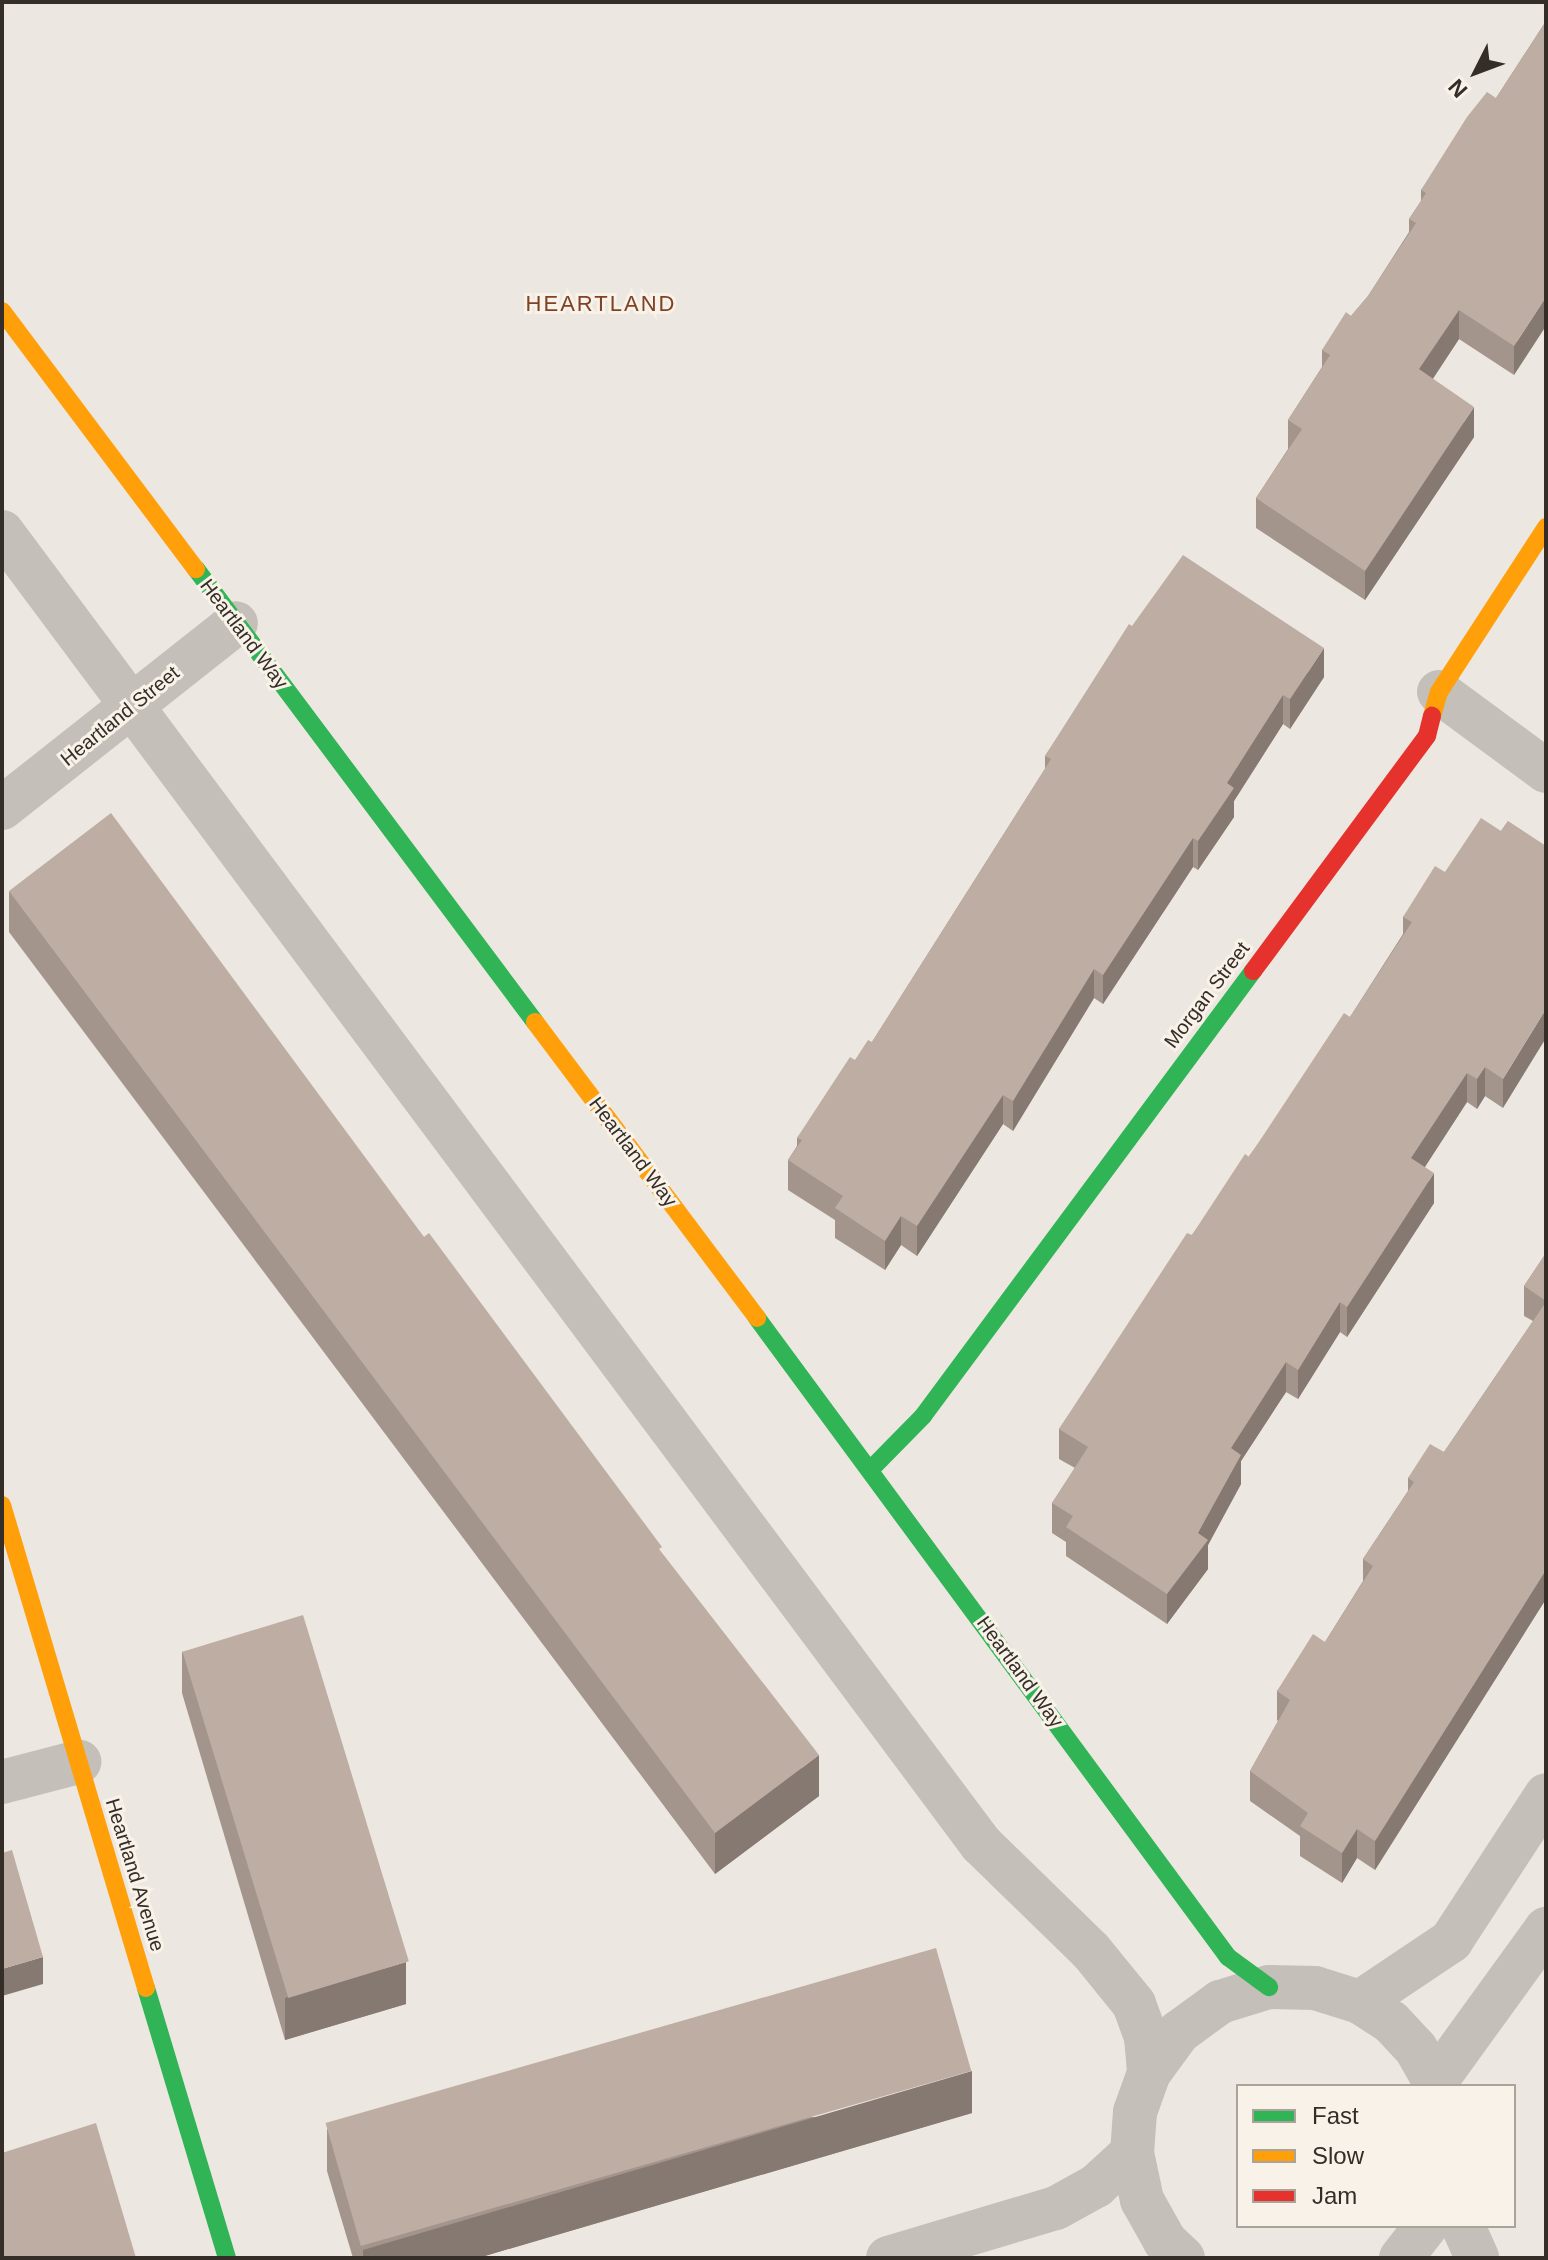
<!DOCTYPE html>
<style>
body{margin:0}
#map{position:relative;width:1548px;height:2260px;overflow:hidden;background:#ece7e0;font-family:Helvetica,sans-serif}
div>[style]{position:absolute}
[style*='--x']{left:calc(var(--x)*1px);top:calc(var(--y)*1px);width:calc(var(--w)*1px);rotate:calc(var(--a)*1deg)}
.street>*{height:44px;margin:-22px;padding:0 22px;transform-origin:22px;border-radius:22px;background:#c4bfb9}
.fast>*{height:18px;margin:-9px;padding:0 9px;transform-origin:9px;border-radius:9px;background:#30b455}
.slow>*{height:18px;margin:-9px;padding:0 9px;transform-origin:9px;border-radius:9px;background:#ff9f0a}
.jam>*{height:18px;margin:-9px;padding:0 9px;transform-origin:9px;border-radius:9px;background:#e5322d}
.wall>*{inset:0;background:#a3958c}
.shaded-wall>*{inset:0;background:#857972}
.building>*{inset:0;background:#beada3;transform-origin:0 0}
span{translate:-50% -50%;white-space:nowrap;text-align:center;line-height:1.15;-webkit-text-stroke:6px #f8f2e8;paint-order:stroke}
.street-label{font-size:20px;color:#352d28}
.neighbourhood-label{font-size:22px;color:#7f4226;letter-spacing:2px}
.frame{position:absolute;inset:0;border:4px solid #352d28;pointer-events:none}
.legend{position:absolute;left:1236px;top:2084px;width:280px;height:144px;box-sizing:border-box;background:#f8f2e8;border:2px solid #aaa39b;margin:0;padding:10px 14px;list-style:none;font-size:24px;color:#352d28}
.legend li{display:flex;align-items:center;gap:16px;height:40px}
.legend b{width:40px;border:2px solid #aaa39b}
.north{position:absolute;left:1436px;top:32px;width:80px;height:80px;-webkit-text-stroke:6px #f8f2e8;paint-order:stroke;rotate:228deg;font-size:22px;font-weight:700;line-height:32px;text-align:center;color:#352d28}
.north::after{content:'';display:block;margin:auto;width:28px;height:36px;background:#352d28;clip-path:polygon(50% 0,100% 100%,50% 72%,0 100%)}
</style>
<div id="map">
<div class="street">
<i style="--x:2;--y:532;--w:1637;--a:53.27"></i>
<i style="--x:981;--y:1844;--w:153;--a:44.2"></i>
<i style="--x:1091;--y:1951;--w:68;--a:50.9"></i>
<i style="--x:1134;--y:2004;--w:35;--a:70"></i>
<i style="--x:1146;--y:2037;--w:36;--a:85"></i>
<i style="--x:1439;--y:692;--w:133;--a:36.4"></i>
<i style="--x:2;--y:808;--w:298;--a:-38.3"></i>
<i style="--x:2;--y:1782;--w:80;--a:-14.6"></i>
<i style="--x:1360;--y:2002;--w:110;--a:-33.8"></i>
<i style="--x:1451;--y:1941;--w:174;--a:-56.9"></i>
<i style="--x:1436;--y:2081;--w:188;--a:-54.1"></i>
<i style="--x:1463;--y:2226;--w:35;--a:66"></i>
<i style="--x:888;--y:2258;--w:175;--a:-16.6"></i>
<i style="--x:1056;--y:2208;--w:46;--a:-28.8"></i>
<i style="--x:1096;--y:2186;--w:49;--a:-42.5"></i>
<i style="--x:1183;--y:2258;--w:25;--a:-137"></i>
<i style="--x:1165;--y:2241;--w:47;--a:-119.3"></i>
<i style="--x:1142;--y:2200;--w:48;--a:-102"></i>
<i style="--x:1132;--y:2153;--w:41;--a:-85.8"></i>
<i style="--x:1135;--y:2112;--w:41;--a:-70.3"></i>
<i style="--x:1149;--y:2073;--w:51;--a:-53.8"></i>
<i style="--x:1179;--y:2032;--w:51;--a:-36.2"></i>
<i style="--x:1220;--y:2002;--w:51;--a:-17"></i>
<i style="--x:1269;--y:1987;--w:46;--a:1.2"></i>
<i style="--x:1315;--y:1988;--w:47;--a:17.3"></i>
<i style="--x:1360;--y:2002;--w:37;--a:33"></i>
<i style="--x:1391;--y:2022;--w:37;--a:47"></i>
<i style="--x:1416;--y:2049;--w:43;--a:60.4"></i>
<i style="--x:1401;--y:2258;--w:41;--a:-52"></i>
</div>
<div class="fast">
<i style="--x:196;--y:569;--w:566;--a:53.19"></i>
<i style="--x:757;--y:1318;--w:794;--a:53.61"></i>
<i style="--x:1228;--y:1957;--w:51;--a:36.2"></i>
<i style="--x:871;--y:1469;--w:74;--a:-45.5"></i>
<i style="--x:923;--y:1416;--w:554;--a:-53.44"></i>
<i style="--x:146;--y:1988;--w:282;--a:73.3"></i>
</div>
<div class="slow">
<i style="--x:2;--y:311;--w:323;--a:53.1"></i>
<i style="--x:1432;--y:716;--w:25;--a:-74"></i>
<i style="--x:1439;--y:692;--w:197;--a:-57"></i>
<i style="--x:535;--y:1022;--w:370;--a:53.1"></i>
<i style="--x:2;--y:1505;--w:504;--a:73.4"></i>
</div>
<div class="jam">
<i style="--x:1253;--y:971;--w:292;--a:-53.5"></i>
<i style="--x:1427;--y:736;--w:21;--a:-76"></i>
</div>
<div class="wall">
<i style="clip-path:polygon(1546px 21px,1514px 375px,1459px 339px,1433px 379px,1474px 437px,1365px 600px,1256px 528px,1256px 498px,1288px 449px,1288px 420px,1322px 367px,1322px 350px,1368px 296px,1409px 232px,1409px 219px,1421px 201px,1421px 190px,1496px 98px)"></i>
<i style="clip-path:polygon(1132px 626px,1324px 677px,1290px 729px,1283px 724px,1234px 801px,1234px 817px,1198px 870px,1193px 867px,1103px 1004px,1094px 998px,1013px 1131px,1003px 1124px,917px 1256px,901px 1245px,885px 1270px,835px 1238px,835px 1220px,788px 1190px,788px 1160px,797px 1146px,797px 1138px,855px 1060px,872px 1042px,1045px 769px,1045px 756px)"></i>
<i style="clip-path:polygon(1508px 821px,1503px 1108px,1485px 1096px,1477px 1109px,1467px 1102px,1425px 1167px,1434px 1203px,1347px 1337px,1340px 1332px,1298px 1399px,1286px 1392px,1241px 1461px,1241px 1484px,1208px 1545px,1208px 1569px,1167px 1624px,1066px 1556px,1066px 1542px,1052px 1533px,1052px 1503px,1075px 1468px,1059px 1459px,1059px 1429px,1192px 1235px,1350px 1017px,1403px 934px,1403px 917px,1445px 872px,1501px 831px)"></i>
<i style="clip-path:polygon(9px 891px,424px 1237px,662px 1554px,819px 1796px,715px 1874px,9px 932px)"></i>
<i style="clip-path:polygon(1546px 1253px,1546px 1599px,1375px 1870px,1357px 1858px,1342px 1883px,1300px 1856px,1300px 1836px,1250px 1801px,1250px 1771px,1278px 1721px,1277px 1720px,1277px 1691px,1325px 1642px,1363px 1581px,1363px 1559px,1408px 1491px,1408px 1478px,1444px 1452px,1533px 1321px,1524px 1316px,1524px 1286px)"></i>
<i style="clip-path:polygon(182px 1651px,406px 2004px,285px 2040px,182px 1693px)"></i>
<i style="clip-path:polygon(972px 2113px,478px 2258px,353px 2258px,327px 2171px,327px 2129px)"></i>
</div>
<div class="shaded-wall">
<i style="clip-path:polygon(1546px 297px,1546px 326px,1514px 375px,1514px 346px)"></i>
<i style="clip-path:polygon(1459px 310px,1459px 339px,1419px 399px,1419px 369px)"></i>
<i style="clip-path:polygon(1474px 407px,1474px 437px,1365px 600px,1365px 571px)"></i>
<i style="clip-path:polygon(1324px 648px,1324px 677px,1290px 729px,1290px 699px)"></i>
<i style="clip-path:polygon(1283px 695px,1283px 724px,1234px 801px,1234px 817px,1198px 870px,1198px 841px,1227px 783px)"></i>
<i style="clip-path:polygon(1193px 838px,1193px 867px,1103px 1004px,1103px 975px)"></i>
<i style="clip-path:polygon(1094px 969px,1094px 998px,1013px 1131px,1013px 1101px)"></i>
<i style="clip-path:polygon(1546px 1009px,1546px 1038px,1503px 1108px,1503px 1079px)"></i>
<i style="clip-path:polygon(1485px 1067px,1485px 1096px,1477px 1109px,1477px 1079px)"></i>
<i style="clip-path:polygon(1467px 1073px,1467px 1102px,1411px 1188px,1411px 1158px)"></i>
<i style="clip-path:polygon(1003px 1095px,1003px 1124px,917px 1256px,917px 1226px)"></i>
<i style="clip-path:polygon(1434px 1173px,1434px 1203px,1347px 1337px,1347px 1307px)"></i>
<i style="clip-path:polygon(901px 1216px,901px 1245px,885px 1270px,885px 1241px)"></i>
<i style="clip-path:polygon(1340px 1302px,1340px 1332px,1298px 1399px,1298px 1370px)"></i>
<i style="clip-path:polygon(1286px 1362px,1286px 1392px,1241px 1461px,1241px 1484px,1208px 1545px,1208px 1569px,1167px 1624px,1167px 1594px,1198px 1533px,1231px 1448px)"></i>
<i style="clip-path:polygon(1546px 1570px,1546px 1599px,1375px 1870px,1375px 1841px)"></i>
<i style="clip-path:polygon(819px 1755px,819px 1796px,715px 1874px,715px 1833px)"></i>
<i style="clip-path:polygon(1357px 1829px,1357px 1858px,1342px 1883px,1342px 1853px)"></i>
<i style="clip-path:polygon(43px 1957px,43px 1984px,2px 1996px,2px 1969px)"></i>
<i style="clip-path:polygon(406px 1962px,406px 2004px,285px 2040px,285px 1998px)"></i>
<i style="clip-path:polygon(972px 2071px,972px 2113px,478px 2258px,363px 2258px,363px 2250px)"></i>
</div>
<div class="building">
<i style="clip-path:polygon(1546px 21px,1546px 297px,1514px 346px,1459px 310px,1419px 369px,1474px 407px,1365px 571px,1256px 498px,1302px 429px,1288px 420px,1330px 355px,1322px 350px,1346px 312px,1351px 316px,1368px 296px,1416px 223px,1409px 219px,1426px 193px,1421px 190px,1467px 117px,1487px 92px,1496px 98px)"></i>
<i style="clip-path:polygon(1183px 555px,1324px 648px,1290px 699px,1283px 695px,1227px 783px,1234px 788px,1198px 841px,1193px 838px,1103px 975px,1094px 969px,1013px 1101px,1003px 1095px,917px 1226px,901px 1216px,885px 1241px,835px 1208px,843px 1196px,788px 1160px,802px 1140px,797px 1138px,850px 1057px,855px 1060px,868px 1040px,872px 1042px,1051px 759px,1045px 756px,1129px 624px,1132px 626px)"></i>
<i style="clip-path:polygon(111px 813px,424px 1237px,429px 1233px,662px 1547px,659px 1549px,819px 1755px,715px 1833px,9px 891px)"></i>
<i style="clip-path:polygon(1481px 818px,1501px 831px,1508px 821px,1546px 846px,1546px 1009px,1503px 1079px,1485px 1067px,1477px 1079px,1467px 1073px,1411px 1158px,1434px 1173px,1347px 1307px,1340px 1302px,1298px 1370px,1286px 1362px,1231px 1448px,1241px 1455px,1198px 1533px,1208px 1540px,1167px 1594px,1066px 1527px,1073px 1516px,1052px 1503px,1088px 1447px,1059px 1429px,1187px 1233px,1192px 1235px,1245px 1154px,1249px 1157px,1344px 1013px,1350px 1017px,1412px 922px,1403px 917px,1435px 866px,1445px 872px)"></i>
<i style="clip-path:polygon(1546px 1253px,1546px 1301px,1524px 1286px)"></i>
<i style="clip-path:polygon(1546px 1302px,1546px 1570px,1375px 1841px,1357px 1829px,1342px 1853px,1300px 1826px,1308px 1813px,1250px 1771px,1290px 1700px,1277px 1691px,1313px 1634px,1325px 1642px,1373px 1566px,1363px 1559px,1414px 1482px,1408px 1478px,1430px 1444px,1444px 1452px)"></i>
<i style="left:303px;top:1615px;width:362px;height:126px;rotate:73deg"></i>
<i style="clip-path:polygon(12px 1850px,43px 1957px,2px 1969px,2px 1853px)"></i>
<i style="left:936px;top:1948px;width:128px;height:635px;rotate:74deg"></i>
<i style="clip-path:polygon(96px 2123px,136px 2258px,2px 2258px,2px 2153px)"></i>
</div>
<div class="street-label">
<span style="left:244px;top:634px;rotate:53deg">Heartland Way</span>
<span style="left:120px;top:716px;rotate:-39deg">Heartland Street</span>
<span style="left:1207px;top:995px;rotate:-53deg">Morgan Street</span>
<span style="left:633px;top:1152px;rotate:53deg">Heartland Way</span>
<span style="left:1020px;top:1672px;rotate:54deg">Heartland Way</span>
<span style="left:135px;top:1875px;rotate:73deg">Heartland Avenue</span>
</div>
<div class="neighbourhood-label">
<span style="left:601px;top:304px">HEARTLAND</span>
</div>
<div class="frame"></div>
<ul class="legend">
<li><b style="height:10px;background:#30b455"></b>Fast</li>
<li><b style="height:10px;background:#ff9f0a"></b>Slow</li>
<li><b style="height:10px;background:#e5322d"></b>Jam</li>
</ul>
<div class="north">N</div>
</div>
